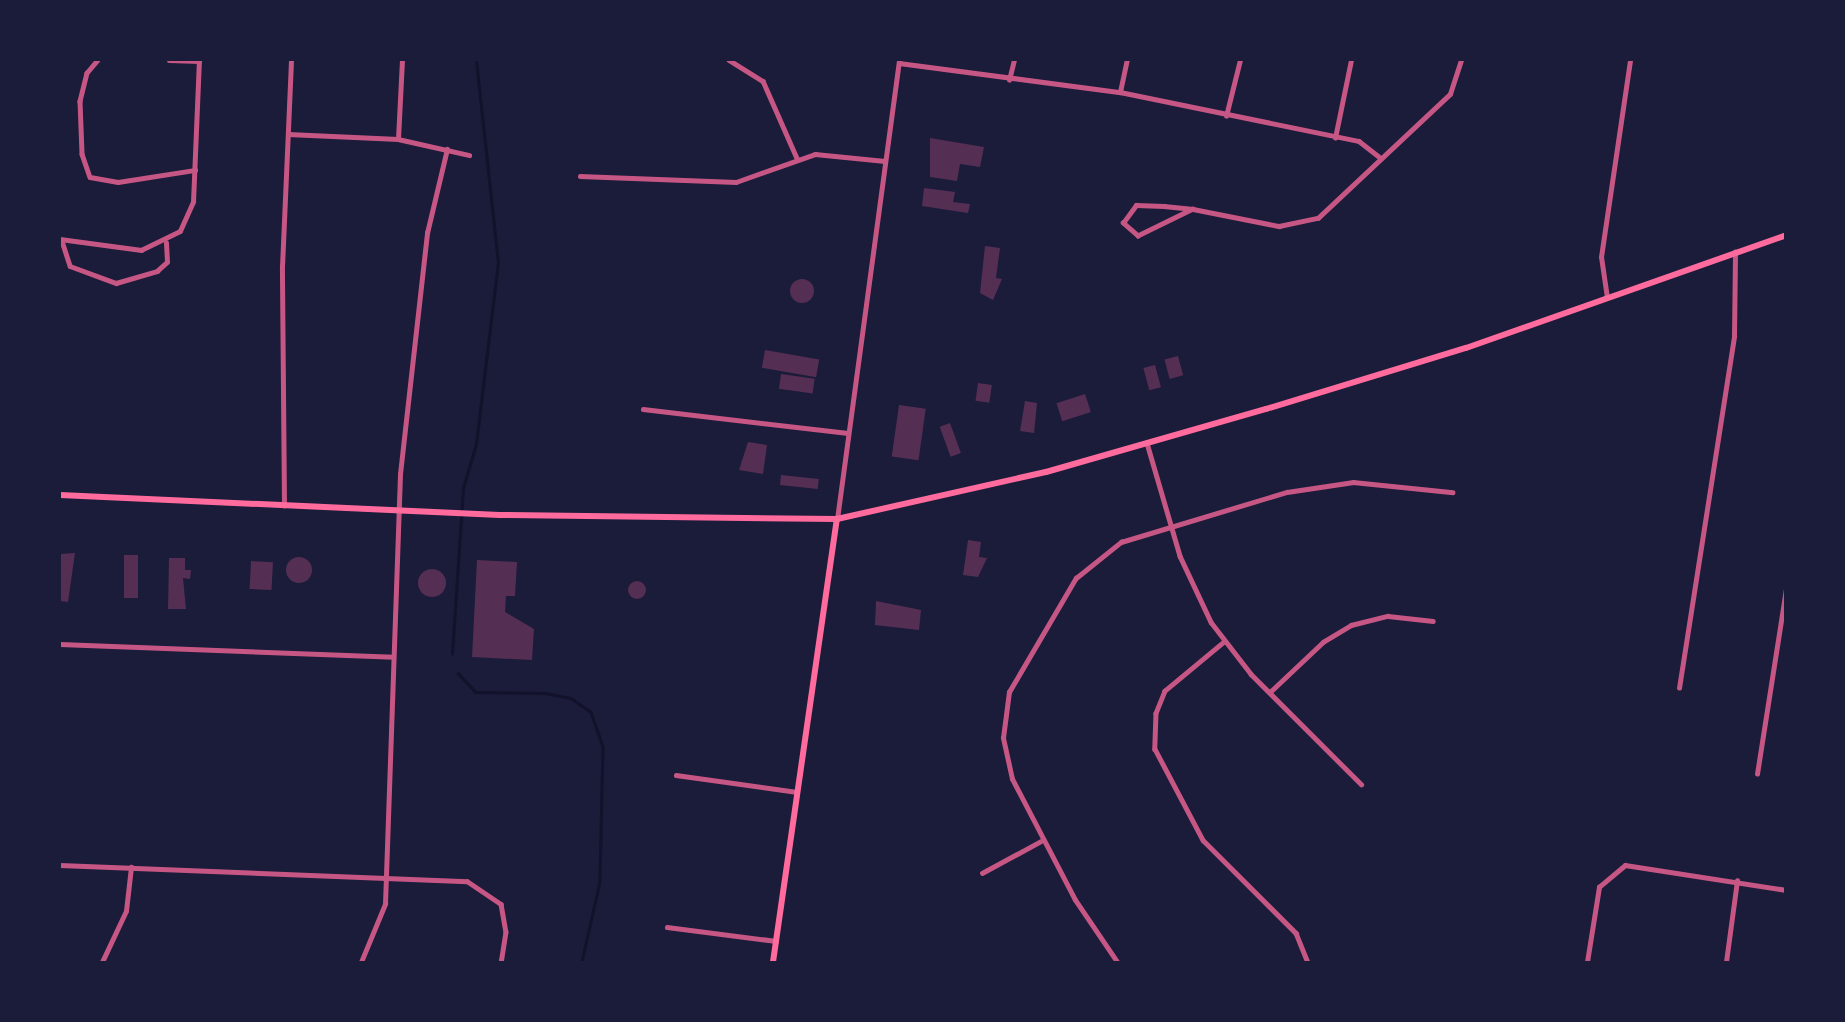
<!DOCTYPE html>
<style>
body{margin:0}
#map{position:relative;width:1845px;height:1022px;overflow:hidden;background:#1b1b3a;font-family:Literata,serif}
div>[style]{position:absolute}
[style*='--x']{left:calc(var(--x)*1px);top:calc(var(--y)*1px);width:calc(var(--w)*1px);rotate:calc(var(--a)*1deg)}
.stream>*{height:2.5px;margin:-1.25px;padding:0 1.25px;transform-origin:1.25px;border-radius:1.25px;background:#12122b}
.building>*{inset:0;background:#542f53;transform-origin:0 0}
.round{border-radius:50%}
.minor>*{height:4.5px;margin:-2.25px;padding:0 2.25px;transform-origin:2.25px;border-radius:2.25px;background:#c65784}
.tertiary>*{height:5px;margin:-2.5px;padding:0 2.5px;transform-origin:2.5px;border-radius:2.5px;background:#c65784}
.secondary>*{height:6px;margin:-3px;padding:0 3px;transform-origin:3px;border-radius:3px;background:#ff6b9d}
.primary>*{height:6px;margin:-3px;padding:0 3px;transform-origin:3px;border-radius:3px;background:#ff6b9d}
span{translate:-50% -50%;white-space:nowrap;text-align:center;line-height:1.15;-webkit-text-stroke:7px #1b1b3a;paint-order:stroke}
.frame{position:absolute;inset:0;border:61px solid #1b1b3a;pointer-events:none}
</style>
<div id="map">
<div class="stream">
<i style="--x:452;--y:654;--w:166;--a:-86.2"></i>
<i style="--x:463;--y:488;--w:46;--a:-73.5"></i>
<i style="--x:476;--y:444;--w:182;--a:-83.1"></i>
<i style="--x:498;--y:263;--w:204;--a:-96.2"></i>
<i style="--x:458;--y:673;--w:26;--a:47"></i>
<i style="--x:476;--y:692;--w:69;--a:0.8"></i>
<i style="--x:545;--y:693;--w:26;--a:11"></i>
<i style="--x:571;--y:698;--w:24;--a:35"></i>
<i style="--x:591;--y:712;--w:36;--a:71"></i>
<i style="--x:603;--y:746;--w:136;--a:91.3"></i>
<i style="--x:600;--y:882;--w:82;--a:102.7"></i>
</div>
<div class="building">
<i style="clip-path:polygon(930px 138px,984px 147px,980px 167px,960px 164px,957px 181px,930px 177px)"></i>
<i style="clip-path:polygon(924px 188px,955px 192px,953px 202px,970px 204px,968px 213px,922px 206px)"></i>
<i style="clip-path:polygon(985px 246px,1000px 248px,996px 278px,1002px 279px,993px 300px,980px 293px)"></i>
<i class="round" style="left:790px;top:279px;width:24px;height:24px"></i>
<i style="left:765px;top:350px;width:55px;height:18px;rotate:10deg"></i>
<i style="left:1178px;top:356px;width:20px;height:14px;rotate:75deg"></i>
<i style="left:1155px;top:365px;width:23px;height:12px;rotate:75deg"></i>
<i style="left:781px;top:374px;width:34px;height:15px;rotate:8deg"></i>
<i style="left:978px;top:383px;width:14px;height:18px;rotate:8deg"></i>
<i style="left:1085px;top:394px;width:19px;height:30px;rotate:72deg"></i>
<i style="clip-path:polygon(1025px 401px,1037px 403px,1034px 433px,1020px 431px)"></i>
<i style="left:899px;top:405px;width:27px;height:52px;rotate:8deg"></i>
<i style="left:950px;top:423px;width:32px;height:11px;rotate:70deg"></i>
<i style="clip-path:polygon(748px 442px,767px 445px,763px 474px,739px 470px)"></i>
<i style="left:781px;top:475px;width:38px;height:10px;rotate:6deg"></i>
<i style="clip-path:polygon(968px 540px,981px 542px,979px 557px,987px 558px,978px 577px,963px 575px)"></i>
<i style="clip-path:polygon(75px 553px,68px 602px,60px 601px,60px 554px)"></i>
<i style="left:124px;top:555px;width:14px;height:43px"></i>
<i class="round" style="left:286px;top:557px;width:26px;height:26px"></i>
<i style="clip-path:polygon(169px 558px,185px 558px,185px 570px,191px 570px,190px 579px,183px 578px,186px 609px,168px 609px)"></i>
<i style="clip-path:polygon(477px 560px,517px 562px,515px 596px,506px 596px,505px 612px,534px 629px,532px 660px,472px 657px)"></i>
<i style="left:251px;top:561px;width:22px;height:28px;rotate:3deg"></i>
<i class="round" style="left:418px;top:569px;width:28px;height:28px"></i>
<i class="round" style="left:628px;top:581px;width:18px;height:18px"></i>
<i style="clip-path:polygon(876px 601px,921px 610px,919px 630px,875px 625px)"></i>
</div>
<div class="minor">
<i style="--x:98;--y:60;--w:17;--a:130"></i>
<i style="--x:87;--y:73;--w:29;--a:104"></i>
<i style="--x:80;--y:101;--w:53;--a:87.8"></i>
<i style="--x:82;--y:154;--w:24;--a:71"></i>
<i style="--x:90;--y:177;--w:28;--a:10"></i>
<i style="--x:118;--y:182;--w:78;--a:-8.9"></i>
<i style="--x:169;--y:60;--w:30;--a:2"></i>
<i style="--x:729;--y:60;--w:40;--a:32"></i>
<i style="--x:763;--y:81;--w:84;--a:66.2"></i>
<i style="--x:899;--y:63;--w:223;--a:7.5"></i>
<i style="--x:1120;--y:92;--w:244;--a:11.6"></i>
<i style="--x:1359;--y:141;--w:28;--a:38"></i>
<i style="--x:1009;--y:80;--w:21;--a:-76"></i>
<i style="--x:1120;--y:92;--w:33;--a:-78"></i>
<i style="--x:1226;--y:116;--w:58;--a:-76"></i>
<i style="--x:288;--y:134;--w:110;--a:2.6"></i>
<i style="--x:398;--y:139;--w:73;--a:12.7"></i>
<i style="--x:1335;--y:138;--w:80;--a:-78.4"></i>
<i style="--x:398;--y:139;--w:79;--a:-87.1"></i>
<i style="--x:580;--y:176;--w:156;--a:2.2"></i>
<i style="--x:736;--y:182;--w:84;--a:-19.5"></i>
<i style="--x:815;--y:154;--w:70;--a:5.7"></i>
<i style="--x:1136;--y:205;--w:28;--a:2"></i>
<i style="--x:1164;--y:206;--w:29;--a:6"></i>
<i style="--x:1193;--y:209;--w:61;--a:153.9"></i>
<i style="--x:1138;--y:236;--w:20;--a:-139"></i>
<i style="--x:1123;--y:223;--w:22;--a:-54"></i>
<i style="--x:1193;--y:209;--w:88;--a:11.2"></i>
<i style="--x:1279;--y:226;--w:40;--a:-12"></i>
<i style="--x:1318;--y:218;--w:181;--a:-43.2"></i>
<i style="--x:1450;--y:94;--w:36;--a:-72"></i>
<i style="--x:60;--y:239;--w:82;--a:7.7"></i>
<i style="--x:141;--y:250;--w:43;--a:-26"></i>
<i style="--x:180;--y:231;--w:32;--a:-66"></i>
<i style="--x:193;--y:202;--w:142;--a:-87.6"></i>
<i style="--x:62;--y:241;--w:26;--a:72"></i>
<i style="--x:70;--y:266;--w:49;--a:20.3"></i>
<i style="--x:116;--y:283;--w:43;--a:-16.3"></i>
<i style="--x:157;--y:271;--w:13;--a:-42"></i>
<i style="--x:167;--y:262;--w:19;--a:-93"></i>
<i style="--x:1607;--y:298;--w:41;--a:-98.3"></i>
<i style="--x:1601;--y:257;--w:199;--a:-81.6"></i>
<i style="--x:643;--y:409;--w:204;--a:6.7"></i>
<i style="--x:1147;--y:443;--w:118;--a:73.7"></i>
<i style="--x:1180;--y:556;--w:73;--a:64.8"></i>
<i style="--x:1211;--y:622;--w:66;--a:52.4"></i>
<i style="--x:1251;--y:674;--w:156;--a:45"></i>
<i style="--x:284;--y:506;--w:239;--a:-90.5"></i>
<i style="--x:282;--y:267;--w:207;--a:-87.5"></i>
<i style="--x:1224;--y:642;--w:77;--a:140.3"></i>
<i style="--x:1165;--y:691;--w:24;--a:112"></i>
<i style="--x:1156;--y:713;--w:36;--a:92"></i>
<i style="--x:1155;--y:749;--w:103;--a:62.2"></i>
<i style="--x:1203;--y:840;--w:132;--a:45"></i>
<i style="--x:1296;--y:933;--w:31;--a:68"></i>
<i style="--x:60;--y:644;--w:333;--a:2.2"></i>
<i style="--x:1679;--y:688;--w:356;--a:-81.1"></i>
<i style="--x:1734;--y:336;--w:84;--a:-89.3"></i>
<i style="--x:1270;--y:692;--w:73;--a:-43.3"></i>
<i style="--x:1323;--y:642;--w:33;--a:-31"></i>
<i style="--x:1351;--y:625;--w:38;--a:-14"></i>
<i style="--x:1388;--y:616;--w:45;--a:6.3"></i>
<i style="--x:1757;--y:774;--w:187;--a:-81.1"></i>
<i style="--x:676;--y:775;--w:122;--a:8"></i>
<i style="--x:60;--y:865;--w:407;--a:2.3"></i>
<i style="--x:467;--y:881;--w:41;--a:34.1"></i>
<i style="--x:501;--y:904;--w:28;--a:80"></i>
<i style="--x:506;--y:932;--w:30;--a:99"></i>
<i style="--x:982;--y:873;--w:69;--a:-28.4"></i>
<i style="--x:667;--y:927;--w:110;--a:7.3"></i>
<i style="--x:102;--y:962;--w:56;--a:-64.8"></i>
<i style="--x:126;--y:911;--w:44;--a:-83.5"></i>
<i style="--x:361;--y:962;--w:63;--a:-67.5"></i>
<i style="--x:385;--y:904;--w:430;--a:-88"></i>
<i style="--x:400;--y:474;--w:243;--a:-83.6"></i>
<i style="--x:427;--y:233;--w:86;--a:-76.6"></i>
<i style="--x:1117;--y:962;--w:75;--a:-124.1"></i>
<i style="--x:1075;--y:900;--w:136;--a:-117.5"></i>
<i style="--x:1012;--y:779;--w:42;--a:-102.4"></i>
<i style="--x:1003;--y:738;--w:46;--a:-82.6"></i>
<i style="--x:1009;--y:692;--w:132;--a:-59.6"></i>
<i style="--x:1076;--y:578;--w:58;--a:-38.7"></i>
<i style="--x:1121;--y:542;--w:173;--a:-16.8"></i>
<i style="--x:1287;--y:492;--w:67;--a:-8.6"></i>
<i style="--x:1353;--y:482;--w:100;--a:5.8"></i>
<i style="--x:1587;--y:962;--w:76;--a:-80.9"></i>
<i style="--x:1599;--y:887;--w:34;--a:-40"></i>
<i style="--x:1625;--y:865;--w:163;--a:8.8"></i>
<i style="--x:1726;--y:962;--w:82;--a:-82.3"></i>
</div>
<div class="tertiary">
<i style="--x:837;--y:519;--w:463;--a:-82.3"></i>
</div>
<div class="secondary">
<i style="--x:773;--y:962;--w:448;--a:-81.8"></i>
</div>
<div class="primary">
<i style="--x:60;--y:495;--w:440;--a:2.6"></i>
<i style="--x:500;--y:515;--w:337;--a:0.7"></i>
<i style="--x:837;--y:519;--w:214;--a:-12.7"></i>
<i style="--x:1046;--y:472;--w:229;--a:-16"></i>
<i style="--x:1266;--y:409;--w:209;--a:-17"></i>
<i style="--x:1466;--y:348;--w:339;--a:-19.4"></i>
</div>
<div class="frame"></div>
</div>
